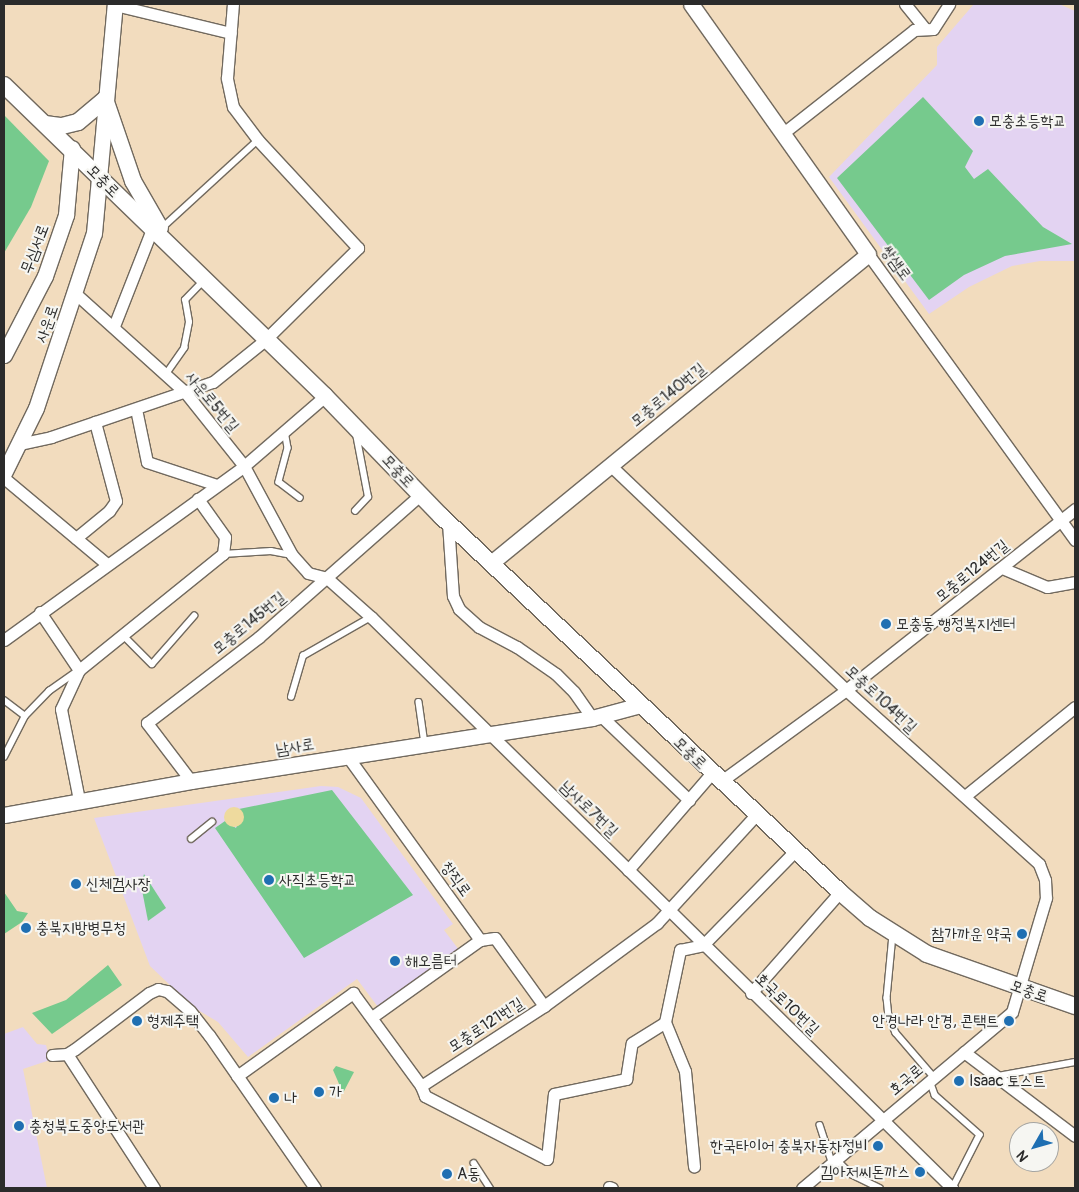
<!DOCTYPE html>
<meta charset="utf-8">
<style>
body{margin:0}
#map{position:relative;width:1079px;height:1192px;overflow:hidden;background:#f2dcbe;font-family:Pangolin,"Poor Story",sans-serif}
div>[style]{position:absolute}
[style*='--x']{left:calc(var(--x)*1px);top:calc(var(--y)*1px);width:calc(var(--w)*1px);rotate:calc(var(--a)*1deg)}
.built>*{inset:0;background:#e3d3f2}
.green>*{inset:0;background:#76ca8d}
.sand>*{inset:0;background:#eeda9e}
.round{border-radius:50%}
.roads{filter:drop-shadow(1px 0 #71695e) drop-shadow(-1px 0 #71695e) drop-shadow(0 1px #71695e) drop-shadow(0 -1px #71695e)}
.service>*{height:5.5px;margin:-2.75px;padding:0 2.75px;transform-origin:2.75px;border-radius:2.75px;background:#fff}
.minor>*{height:11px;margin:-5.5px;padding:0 5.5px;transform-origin:5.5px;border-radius:5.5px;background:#fff}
.tertiary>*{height:15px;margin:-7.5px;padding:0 7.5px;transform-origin:7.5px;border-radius:7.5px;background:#fff}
.secondary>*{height:16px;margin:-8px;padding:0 8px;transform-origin:8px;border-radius:8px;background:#fff}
.dots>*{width:14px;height:14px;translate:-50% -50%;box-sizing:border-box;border:2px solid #f6f6f2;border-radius:50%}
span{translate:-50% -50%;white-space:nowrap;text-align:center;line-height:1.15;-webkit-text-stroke:4px #f6f6f2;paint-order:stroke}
.poi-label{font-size:16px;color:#2b2b2b}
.left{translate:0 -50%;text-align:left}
.right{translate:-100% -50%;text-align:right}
.street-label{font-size:16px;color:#2b2b2b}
.frame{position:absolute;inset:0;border:5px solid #2b2b2b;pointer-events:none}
.north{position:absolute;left:1009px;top:1122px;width:50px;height:50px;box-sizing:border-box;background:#f6f6f2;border:1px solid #a5a5a2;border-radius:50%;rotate:232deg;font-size:14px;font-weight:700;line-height:20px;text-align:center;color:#2b2b2b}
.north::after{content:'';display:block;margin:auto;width:18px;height:22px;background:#1f6fb2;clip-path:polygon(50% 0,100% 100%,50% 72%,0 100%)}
</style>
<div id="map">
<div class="built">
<i style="clip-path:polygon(974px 4px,1059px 4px,1075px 11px,1075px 261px,1040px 261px,1012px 266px,969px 287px,929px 314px,829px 177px,937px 65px,937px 47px)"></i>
<i style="clip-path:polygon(321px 786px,338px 787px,361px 798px,453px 924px,444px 930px,459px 950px,378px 1007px,357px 979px,248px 1057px,218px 1022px,193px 1007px,150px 966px,94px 818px)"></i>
<i style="clip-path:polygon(23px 1027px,37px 1044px,46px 1045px,50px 1060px,23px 1069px,47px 1188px,4px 1188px,4px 1034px)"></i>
</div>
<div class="green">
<i style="clip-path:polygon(923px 97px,973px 151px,965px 167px,974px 179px,988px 169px,1043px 227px,1072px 244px,1005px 256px,964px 275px,929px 300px,837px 178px)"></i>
<i style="clip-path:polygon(4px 115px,49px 161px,31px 207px,4px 253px)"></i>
<i style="clip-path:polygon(332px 790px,413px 895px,304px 958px,215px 828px,225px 821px,236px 828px,242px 814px,239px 809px)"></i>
<i style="clip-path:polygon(144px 874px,166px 908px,148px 921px,141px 885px)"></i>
<i style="clip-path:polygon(4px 892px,17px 911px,28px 913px,22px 922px,4px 934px)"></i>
<i style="clip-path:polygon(108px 965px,122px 985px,52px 1034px,32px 1013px,66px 1000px)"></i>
<i style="clip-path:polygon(336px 1066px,354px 1072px,343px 1093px,333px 1070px)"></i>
</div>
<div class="sand">
<i class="round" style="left:224px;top:807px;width:20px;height:20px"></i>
</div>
<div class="roads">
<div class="service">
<i style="--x:162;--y:228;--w:130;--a:-42.5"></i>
<i style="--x:166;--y:374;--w:32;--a:-55"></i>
<i style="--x:184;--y:348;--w:26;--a:-79"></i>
<i style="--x:189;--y:322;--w:22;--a:-100"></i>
<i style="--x:185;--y:300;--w:28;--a:-46"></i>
<i style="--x:285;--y:431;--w:17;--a:80"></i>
<i style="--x:288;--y:448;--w:35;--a:105"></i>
<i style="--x:279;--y:482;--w:26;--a:37"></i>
<i style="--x:355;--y:511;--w:19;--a:-47"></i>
<i style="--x:368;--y:497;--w:64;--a:-100.8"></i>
<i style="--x:223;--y:554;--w:48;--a:-3.6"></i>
<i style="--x:271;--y:551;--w:20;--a:11"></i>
<i style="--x:123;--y:635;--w:41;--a:45"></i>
<i style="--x:152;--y:664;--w:64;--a:-48.8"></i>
<i style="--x:291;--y:697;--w:43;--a:-73.7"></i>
<i style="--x:303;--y:656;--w:78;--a:-29.8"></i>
<i style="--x:4;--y:700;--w:26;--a:37"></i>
<i style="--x:419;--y:702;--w:42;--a:81.9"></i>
<i style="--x:4;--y:757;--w:46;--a:-62.9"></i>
<i style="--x:25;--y:716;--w:35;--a:-46"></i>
<i style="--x:49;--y:691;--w:32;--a:-35"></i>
<i style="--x:191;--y:839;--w:27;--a:-39"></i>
<i style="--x:893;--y:935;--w:63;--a:95.4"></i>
<i style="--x:887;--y:998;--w:18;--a:84"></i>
<i style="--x:889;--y:1016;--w:18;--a:68"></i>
<i style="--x:896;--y:1033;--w:58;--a:49.2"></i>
<i style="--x:998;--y:1076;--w:78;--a:-10.3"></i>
<i style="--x:930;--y:1081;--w:15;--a:70"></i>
<i style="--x:935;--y:1095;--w:60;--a:41.6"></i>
<i style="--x:980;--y:1135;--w:59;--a:117"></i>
<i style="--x:820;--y:1125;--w:40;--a:72"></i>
<i style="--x:836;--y:1159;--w:21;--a:45"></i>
<i style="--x:851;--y:1174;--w:32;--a:26"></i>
<i style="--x:474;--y:1163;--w:30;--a:57"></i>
</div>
<div class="minor">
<i style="--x:905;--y:4;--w:32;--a:51"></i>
<i style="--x:115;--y:5;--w:119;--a:13.6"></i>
<i style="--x:782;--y:134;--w:168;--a:-38.2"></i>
<i style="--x:914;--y:30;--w:19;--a:-3"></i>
<i style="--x:933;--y:29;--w:30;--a:-57"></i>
<i style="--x:868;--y:254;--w:353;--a:54.1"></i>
<i style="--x:76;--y:294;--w:147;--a:42"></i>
<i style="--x:185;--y:392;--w:95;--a:51.4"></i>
<i style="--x:244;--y:466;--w:101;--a:61.7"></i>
<i style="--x:292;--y:555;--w:24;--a:48"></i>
<i style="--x:308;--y:573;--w:20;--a:15"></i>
<i style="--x:327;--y:578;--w:59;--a:41.6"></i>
<i style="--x:371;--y:617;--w:815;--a:44.5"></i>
<i style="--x:114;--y:326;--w:104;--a:-68.6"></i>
<i style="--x:136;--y:409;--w:54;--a:78.3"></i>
<i style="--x:147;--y:462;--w:74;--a:18.2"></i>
<i style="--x:19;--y:444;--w:33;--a:-12"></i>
<i style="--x:51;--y:437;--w:171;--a:-18.8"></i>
<i style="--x:213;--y:382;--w:67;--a:-38.9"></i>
<i style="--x:265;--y:340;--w:131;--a:-44.7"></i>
<i style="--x:358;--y:248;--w:147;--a:-132.8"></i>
<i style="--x:258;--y:140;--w:41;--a:-127.1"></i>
<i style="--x:233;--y:107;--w:30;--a:-102"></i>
<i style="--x:227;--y:78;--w:74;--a:-85.4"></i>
<i style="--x:610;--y:465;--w:326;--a:43.6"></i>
<i style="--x:846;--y:690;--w:260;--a:42"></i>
<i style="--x:1039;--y:864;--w:17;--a:69"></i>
<i style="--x:1045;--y:880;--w:18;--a:87"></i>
<i style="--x:1046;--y:898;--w:119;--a:106.6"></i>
<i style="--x:1012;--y:1012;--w:274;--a:140"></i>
<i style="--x:4;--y:478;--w:134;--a:39.9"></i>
<i style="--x:448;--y:523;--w:73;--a:86.1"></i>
<i style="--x:453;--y:596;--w:14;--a:65"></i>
<i style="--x:459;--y:609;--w:27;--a:42"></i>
<i style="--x:479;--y:627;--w:43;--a:27.8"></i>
<i style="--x:517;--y:647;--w:47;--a:34.7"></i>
<i style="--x:556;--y:674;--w:25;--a:45"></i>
<i style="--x:574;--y:692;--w:32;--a:55"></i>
<i style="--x:76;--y:538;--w:43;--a:-39.3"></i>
<i style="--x:109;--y:511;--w:12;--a:-55"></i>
<i style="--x:116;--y:501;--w:82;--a:-104.9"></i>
<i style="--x:1002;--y:568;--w:49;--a:22.9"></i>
<i style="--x:1047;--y:587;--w:28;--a:-10"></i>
<i style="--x:40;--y:612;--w:70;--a:56.1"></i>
<i style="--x:79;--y:670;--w:43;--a:114.8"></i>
<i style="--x:61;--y:709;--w:93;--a:78.8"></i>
<i style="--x:4;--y:640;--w:296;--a:-35.9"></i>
<i style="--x:244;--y:466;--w:107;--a:-40.8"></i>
<i style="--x:79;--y:670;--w:185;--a:-38.9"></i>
<i style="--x:223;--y:554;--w:17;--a:-83"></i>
<i style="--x:225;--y:537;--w:47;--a:-125.4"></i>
<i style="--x:601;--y:716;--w:122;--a:43.7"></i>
<i style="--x:348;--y:757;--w:226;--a:54.2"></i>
<i style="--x:480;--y:940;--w:15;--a:-8"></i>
<i style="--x:495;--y:938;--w:84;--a:54.2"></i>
<i style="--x:191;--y:781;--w:73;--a:-127.2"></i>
<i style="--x:147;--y:723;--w:141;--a:-37.5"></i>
<i style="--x:259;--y:637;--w:215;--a:-41.4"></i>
<i style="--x:720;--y:782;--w:156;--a:-36.1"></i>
<i style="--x:846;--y:690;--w:292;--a:-38.3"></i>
<i style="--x:965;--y:796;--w:141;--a:-39"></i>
<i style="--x:628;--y:870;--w:127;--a:-49.2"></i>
<i style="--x:751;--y:993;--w:135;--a:-48.6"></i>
<i style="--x:372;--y:1017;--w:133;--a:-35.5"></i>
<i style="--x:665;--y:1022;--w:74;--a:-78.2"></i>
<i style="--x:680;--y:950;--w:24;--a:-12"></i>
<i style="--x:703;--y:945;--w:132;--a:-45.6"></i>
<i style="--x:964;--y:1052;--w:139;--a:37.1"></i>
<i style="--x:67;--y:1054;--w:160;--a:57"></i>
<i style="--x:52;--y:1055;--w:15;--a:-4"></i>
<i style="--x:67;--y:1054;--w:9;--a:-32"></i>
<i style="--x:75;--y:1049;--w:93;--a:-37.1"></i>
<i style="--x:149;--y:993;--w:10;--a:-24"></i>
<i style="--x:158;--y:989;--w:9;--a:13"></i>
<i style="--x:167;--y:991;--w:30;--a:41"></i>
<i style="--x:190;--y:1011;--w:31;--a:52"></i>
<i style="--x:209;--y:1035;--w:186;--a:55.3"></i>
<i style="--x:237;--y:1076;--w:143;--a:-35.6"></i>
<i style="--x:353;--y:993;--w:115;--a:53.8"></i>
<i style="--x:421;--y:1086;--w:11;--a:68"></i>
<i style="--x:425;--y:1096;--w:137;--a:27.3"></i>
<i style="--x:547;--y:1159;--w:65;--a:-83.9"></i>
<i style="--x:554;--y:1094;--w:74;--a:-11.8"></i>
<i style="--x:626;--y:1079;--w:36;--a:-81"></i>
<i style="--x:632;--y:1043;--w:39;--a:-32"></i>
<i style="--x:665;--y:1022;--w:53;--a:67.8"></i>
<i style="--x:685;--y:1071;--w:96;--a:84.6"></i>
<i style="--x:421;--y:1086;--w:147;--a:-33"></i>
<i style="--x:544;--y:1006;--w:140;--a:-36.3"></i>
<i style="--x:657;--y:923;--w:147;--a:-47.5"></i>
<i style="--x:609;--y:1187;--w:3;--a:18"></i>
</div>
<div class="tertiary">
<i style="--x:4;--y:355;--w:89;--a:-62.6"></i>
<i style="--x:45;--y:276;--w:65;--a:-71"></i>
<i style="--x:66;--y:215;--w:67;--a:-84.9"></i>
<i style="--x:4;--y:473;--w:72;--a:-63.8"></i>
<i style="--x:36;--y:408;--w:184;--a:-71.7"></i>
<i style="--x:94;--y:233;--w:230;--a:-84.8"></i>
<i style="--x:491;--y:563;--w:487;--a:-39.3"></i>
<i style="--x:868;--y:254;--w:306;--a:-125.3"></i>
<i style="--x:4;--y:815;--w:190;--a:-10.3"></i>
<i style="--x:191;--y:781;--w:406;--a:-8.9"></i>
<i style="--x:592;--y:718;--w:50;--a:-15.2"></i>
</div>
<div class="secondary">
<i style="--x:4;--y:85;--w:447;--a:44.1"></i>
<i style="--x:325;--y:396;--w:167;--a:46"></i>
<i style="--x:441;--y:516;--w:548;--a:43.3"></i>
<i style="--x:840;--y:892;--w:40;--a:41"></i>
<i style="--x:870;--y:918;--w:67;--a:32.3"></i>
<i style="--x:927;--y:954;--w:157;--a:19.4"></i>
<i style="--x:45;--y:124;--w:17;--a:7"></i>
<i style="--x:62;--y:126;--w:16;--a:-14"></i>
<i style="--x:78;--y:122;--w:35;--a:-40"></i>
<i style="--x:105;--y:99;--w:87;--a:71.1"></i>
<i style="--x:133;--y:181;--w:54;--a:60.1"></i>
</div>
</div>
<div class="dots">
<i style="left:979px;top:121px;background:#1f6fb2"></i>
<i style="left:886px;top:624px;background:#1f6fb2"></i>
<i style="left:269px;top:880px;background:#1f6fb2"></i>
<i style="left:76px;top:884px;background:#1f6fb2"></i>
<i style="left:26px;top:928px;background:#1f6fb2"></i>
<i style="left:1022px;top:934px;background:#1f6fb2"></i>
<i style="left:395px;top:961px;background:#1f6fb2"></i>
<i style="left:137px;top:1021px;background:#1f6fb2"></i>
<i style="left:1009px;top:1021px;background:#1f6fb2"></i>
<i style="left:959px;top:1081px;background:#1f6fb2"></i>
<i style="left:319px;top:1092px;background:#1f6fb2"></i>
<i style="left:274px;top:1098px;background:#1f6fb2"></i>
<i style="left:19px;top:1126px;background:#1f6fb2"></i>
<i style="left:878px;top:1146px;background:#1f6fb2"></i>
<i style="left:920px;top:1172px;background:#1f6fb2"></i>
<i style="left:447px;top:1174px;background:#1f6fb2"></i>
</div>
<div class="poi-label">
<span class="left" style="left:989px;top:121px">모충초등학교</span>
<span class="left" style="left:896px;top:624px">모충동 행정복지센터</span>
<span class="left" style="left:279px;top:880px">사직초등학교</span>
<span class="left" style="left:86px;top:884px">신체검사장</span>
<span class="left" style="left:36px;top:928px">충북지방병무청</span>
<span class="right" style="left:1012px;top:934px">참가까운 약국</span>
<span class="left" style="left:405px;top:961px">해오름터</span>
<span class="left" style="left:147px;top:1021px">형제주택</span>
<span class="right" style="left:999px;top:1021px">안경나라 안경, 콘택트</span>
<span class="left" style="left:969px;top:1081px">Isaac 토스트</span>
<span class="left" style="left:329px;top:1092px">가</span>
<span class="left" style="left:284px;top:1098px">나</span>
<span class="left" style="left:29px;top:1126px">충청북도중앙도서관</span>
<span class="right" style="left:868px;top:1146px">한국타이어 충북자동차정비</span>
<span class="right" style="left:910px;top:1172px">김아저씨돈까스</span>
<span class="left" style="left:457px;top:1174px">A동</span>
</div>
<div class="street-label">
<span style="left:103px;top:181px;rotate:45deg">모충로</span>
<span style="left:35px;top:249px;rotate:-69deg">무심서로</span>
<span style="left:896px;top:263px;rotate:54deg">쌍샘로</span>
<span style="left:47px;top:324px;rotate:-71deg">사운로</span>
<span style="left:668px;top:395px;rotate:-39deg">모충로140번길</span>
<span style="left:212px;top:402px;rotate:50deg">사운로5번길</span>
<span style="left:398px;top:471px;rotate:47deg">모충로</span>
<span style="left:972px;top:571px;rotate:-39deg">모충로124번길</span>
<span style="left:249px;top:623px;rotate:-39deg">모충로145번길</span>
<span style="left:881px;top:699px;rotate:43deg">모충로104번길</span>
<span style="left:295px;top:747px;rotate:-9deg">남사로</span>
<span style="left:690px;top:753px;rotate:44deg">모충로</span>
<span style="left:589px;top:809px;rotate:44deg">남사로7번길</span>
<span style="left:456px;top:879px;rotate:54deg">창직로</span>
<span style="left:1029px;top:991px;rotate:19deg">모충로</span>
<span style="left:787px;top:1004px;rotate:44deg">호국로10번길</span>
<span style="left:486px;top:1025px;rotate:-33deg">모충로121번길</span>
<span style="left:906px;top:1080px;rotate:-40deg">호국로</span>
</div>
<div class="frame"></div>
<div class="north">N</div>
</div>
